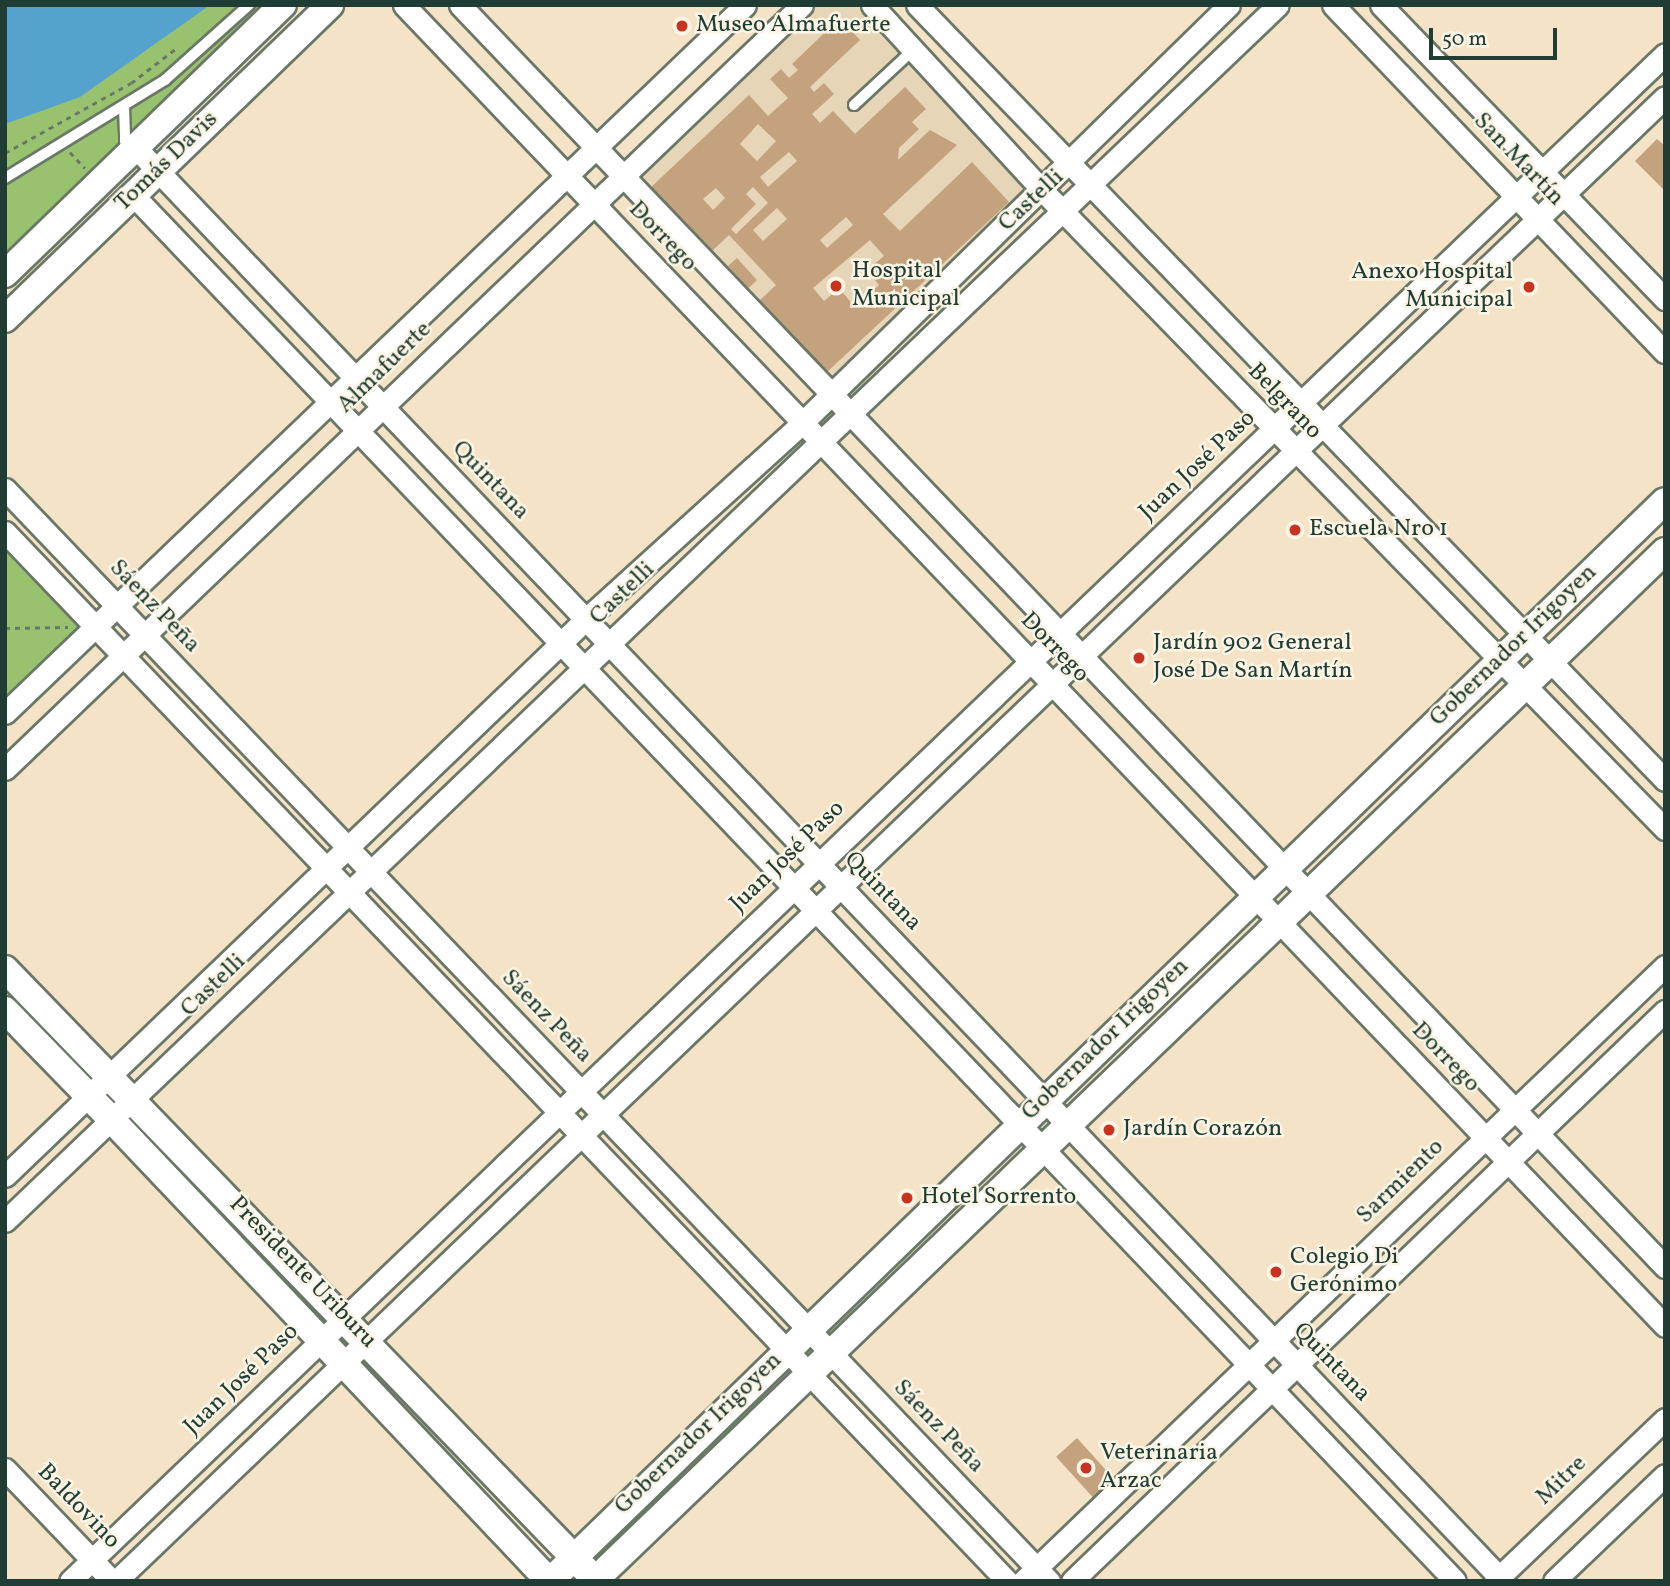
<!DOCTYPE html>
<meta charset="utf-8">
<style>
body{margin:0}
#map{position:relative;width:1670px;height:1586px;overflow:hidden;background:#f4e3c7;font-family:Vollkorn,serif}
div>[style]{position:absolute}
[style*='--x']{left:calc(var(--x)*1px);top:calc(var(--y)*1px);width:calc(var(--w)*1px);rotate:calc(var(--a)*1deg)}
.built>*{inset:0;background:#e7d5b7}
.green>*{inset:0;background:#99c26f}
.water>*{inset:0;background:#54a2cd}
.building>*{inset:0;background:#c3a27d;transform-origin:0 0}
.path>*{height:2.5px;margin-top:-1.25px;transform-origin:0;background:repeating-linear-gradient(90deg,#6a7767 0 5px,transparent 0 10px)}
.roads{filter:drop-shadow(2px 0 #6a7767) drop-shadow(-2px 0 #6a7767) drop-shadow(0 2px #6a7767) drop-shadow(0 -2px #6a7767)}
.service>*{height:10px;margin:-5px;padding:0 5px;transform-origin:5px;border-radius:5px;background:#fff}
.minor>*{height:21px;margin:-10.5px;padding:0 10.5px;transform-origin:10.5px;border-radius:10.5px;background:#fff}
.tertiary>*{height:26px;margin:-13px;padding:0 13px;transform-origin:13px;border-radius:13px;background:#fff}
.dots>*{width:19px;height:19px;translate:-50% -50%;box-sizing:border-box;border:4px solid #fcf5e5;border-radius:50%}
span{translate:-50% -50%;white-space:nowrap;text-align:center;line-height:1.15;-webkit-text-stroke:5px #fcf5e5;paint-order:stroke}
.poi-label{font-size:24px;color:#1f3d34}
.left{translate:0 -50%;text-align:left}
.right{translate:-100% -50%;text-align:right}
.street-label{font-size:24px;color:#1f3d34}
.frame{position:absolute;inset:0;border:7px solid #1f3d34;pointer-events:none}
.scale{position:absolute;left:1429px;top:28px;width:128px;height:32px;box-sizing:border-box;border:4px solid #1f3d34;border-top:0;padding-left:9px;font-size:21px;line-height:24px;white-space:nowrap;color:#1f3d34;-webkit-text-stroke:5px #fcf5e5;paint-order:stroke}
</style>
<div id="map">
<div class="built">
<i style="clip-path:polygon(818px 5px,859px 5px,1034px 189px,833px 383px,635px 181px)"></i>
</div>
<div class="green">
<i style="clip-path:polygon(5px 5px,269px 5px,5px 260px)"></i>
<i style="clip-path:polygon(5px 551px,78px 627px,5px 696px)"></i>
</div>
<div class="water">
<i style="clip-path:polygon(5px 5px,210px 5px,80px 97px,5px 124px)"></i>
</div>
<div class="building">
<i style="clip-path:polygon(evenodd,840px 18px,860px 40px,810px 87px,814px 92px,824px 83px,834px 94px,812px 114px,820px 123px,833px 111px,855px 134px,905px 87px,926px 109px,912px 122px,919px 129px,899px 148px,898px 160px,930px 130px,957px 145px,883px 214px,900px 231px,972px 162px,1009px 202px,826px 373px,758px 302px,776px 285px,729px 235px,710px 253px,649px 189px,749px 95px,768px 116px,788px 98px,770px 79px,781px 69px,789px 78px,798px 70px,792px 64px,840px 18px,758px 124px,776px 141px,757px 161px,740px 144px,758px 124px,840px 18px,789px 152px,797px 161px,768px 187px,760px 177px,789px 152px,840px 18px,753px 187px,768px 203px,736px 234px,731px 229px,756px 204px,746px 194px,753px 187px,840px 18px,716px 188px,725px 198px,713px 210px,703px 199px,716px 188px,840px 18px,777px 208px,787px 219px,763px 241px,753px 230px,777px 208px,840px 18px,846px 217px,853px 225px,827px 248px,820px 240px,846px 217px,840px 18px,870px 240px,884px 256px,867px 270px,879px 285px,854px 306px,839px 288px,824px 301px,813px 288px,870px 240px)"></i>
<i style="clip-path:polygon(1657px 139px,1665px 146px,1665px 191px,1635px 161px)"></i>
<i style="left:737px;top:258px;width:30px;height:12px;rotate:48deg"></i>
<i style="left:1077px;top:1438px;width:55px;height:28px;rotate:48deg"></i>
</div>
<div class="path">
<i style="--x:70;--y:152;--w:22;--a:47"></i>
<i style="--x:5;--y:153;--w:144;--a:-29.1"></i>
<i style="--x:131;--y:83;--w:59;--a:-37.5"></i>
<i style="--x:5;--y:628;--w:63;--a:-0.9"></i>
</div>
<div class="roads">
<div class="service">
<i style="--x:854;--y:105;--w:81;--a:-43"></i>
<i style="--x:124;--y:107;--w:34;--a:88"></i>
<i style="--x:125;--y:141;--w:13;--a:32"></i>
<i style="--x:5;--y:178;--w:188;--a:-31.5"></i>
<i style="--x:165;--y:80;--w:113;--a:-41.8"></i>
</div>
<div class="minor">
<i style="--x:404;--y:5;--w:1826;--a:46.33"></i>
<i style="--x:460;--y:5;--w:1745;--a:46.32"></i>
<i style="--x:872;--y:5;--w:253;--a:47.4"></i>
<i style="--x:1043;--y:191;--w:891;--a:45.73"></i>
<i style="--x:917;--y:5;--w:1077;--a:46.02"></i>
<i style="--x:1333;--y:5;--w:480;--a:46.3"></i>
<i style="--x:1381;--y:5;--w:409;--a:46"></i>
<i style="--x:136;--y:148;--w:1980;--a:46.35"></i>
<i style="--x:133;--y:195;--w:1915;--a:46.35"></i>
<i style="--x:5;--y:489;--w:1511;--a:46.29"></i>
<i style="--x:5;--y:532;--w:1451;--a:46.31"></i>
<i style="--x:5;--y:713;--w:1024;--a:-43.73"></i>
<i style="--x:5;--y:769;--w:1104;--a:-43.79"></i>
<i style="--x:5;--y:1176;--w:805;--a:-43.79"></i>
<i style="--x:586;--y:619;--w:293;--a:-42.2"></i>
<i style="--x:803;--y:422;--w:596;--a:-44.39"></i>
<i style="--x:5;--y:1221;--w:1760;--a:-43.69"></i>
<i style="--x:5;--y:1469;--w:155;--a:46.3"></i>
<i style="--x:70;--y:1581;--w:2208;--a:-43.75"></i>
<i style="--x:116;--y:1581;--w:2145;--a:-43.77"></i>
<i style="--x:1023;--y:1581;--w:889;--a:-43.77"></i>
<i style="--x:1072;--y:1581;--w:823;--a:-43.87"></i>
<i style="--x:1495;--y:1581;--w:235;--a:-43.6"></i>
<i style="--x:1554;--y:1581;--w:153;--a:-43.7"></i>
</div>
<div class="tertiary">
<i style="--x:5;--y:274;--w:387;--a:-44.1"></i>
<i style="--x:5;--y:319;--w:452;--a:-44"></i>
<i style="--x:5;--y:969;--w:835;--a:45.97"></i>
<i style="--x:5;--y:1010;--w:153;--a:45.8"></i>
<i style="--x:112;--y:1120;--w:335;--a:46.5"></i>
<i style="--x:343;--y:1363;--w:300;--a:46.6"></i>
<i style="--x:549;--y:1581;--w:1;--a:0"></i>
<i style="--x:550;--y:1581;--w:1552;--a:-44.09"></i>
<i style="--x:594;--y:1581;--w:1486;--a:-43.88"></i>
</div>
</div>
<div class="dots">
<i style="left:682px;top:26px;background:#c8321e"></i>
<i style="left:836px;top:286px;background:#c8321e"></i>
<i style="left:1529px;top:287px;background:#c8321e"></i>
<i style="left:1295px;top:530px;background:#c8321e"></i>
<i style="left:1139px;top:658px;background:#c8321e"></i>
<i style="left:1109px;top:1130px;background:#c8321e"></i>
<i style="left:907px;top:1198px;background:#c8321e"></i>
<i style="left:1276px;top:1272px;background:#c8321e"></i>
<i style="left:1086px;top:1468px;background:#c8321e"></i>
</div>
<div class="poi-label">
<span class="left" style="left:696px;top:26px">Museo Almafuerte</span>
<span class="left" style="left:852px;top:286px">Hospital<br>Municipal</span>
<span class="right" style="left:1513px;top:287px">Anexo Hospital<br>Municipal</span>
<span class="left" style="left:1309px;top:530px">Escuela Nro 1</span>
<span class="left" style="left:1153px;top:658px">Jardín 902 General<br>José De San Martín</span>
<span class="left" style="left:1123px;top:1130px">Jardín Corazón</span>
<span class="left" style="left:921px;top:1198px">Hotel Sorrento</span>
<span class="left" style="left:1290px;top:1272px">Colegio Di<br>Gerónimo</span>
<span class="left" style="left:1100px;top:1468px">Veterinaria<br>Arzac</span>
</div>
<div class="street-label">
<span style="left:1518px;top:160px;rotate:46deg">San Martín</span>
<span style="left:167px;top:162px;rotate:-44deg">Tomás Davis</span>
<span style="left:1032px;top:201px;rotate:-43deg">Castelli</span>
<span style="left:662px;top:237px;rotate:46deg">Dorrego</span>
<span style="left:385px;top:368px;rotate:-44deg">Almafuerte</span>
<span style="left:1284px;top:402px;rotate:46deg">Belgrano</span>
<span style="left:1198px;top:466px;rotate:-43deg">Juan José Paso</span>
<span style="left:490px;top:481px;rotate:46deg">Quintana</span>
<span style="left:623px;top:594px;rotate:-44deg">Castelli</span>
<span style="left:154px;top:607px;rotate:46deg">Sáenz Peña</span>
<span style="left:1514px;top:646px;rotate:-44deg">Gobernador Irigoyen</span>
<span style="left:1054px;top:648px;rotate:46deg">Dorrego</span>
<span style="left:788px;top:857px;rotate:-44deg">Juan José Paso</span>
<span style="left:882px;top:892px;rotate:46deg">Quintana</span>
<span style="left:214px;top:986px;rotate:-44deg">Castelli</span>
<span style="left:546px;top:1017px;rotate:46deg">Sáenz Peña</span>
<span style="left:1106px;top:1040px;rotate:-44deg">Gobernador Irigoyen</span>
<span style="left:1445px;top:1058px;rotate:46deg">Dorrego</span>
<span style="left:1401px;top:1182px;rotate:-44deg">Sarmiento</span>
<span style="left:302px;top:1273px;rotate:46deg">Presidente Uriburu</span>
<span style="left:1331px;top:1363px;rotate:46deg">Quintana</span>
<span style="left:242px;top:1380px;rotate:-44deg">Juan José Paso</span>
<span style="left:938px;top:1427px;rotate:46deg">Sáenz Peña</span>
<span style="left:699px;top:1434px;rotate:-44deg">Gobernador Irigoyen</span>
<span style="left:1562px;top:1481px;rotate:-44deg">Mitre</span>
<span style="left:78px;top:1507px;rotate:46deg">Baldovino</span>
</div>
<div class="frame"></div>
<div class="scale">50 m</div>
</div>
